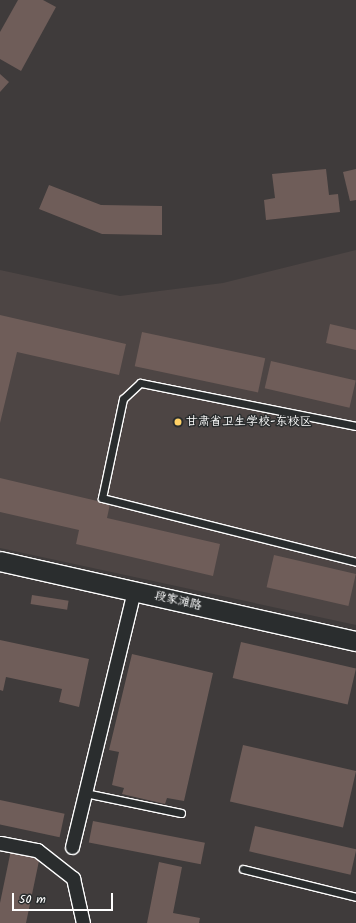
<!DOCTYPE html>
<meta charset="utf-8">
<style>
body{margin:0}
#map{position:relative;width:356px;height:923px;overflow:hidden;background:#3f3b3b;font-family:Kalam,"LXGW WenKai TC",sans-serif}
div>[style]{position:absolute}
[style*='--x']{left:calc(var(--x)*1px);top:calc(var(--y)*1px);width:calc(var(--w)*1px);rotate:calc(var(--a)*1deg)}
.built>*{inset:0;background:#4d4544}
.building>*{inset:0;background:#6f5d59;transform-origin:0 0}
.roads{filter:drop-shadow(1px 0 #fff) drop-shadow(-1px 0 #fff) drop-shadow(0 1px #fff) drop-shadow(0 -1px #fff)}
.service>*{height:7px;margin:-3.5px;padding:0 3.5px;transform-origin:3.5px;border-radius:3.5px;background:#2a2d2e}
.minor>*{height:13px;margin:-6.5px;padding:0 6.5px;transform-origin:6.5px;border-radius:6.5px;background:#2a2d2e}
.secondary>*{height:19px;margin:-9.5px;padding:0 9.5px;transform-origin:9.5px;border-radius:9.5px;background:#2a2d2e}
.dots>*{width:11px;height:11px;translate:-50% -50%;box-sizing:border-box;border:2px solid #2a2d2e;border-radius:50%}
span{translate:-50% -50%;white-space:nowrap;text-align:center;line-height:1.15;-webkit-text-stroke:3px #2a2d2e;paint-order:stroke}
.poi-label{font-size:12px;color:#fff}
.left{translate:0 -50%;text-align:left}
.street-label{font-size:12px;color:#fff}
.scale{position:absolute;left:12px;top:893px;width:101px;height:18px;box-sizing:border-box;border:2px solid #fff;border-top:0;padding-left:5px;font-size:12px;line-height:14px;white-space:nowrap;color:#fff;-webkit-text-stroke:3px #2a2d2e;paint-order:stroke}
</style>
<div id="map">
<div class="built">
<i style="clip-path:polygon(356px 250px,356px 625px,0 548px,0 270px,120px 296px,223px 283px)"></i>
</div>
<div class="building">
<i style="clip-path:polygon(18px 0,43px 0,56px 7px,21px 71px,0 59px,0 32px)"></i>
<i style="clip-path:polygon(0 74px,9px 82px,0 92px)"></i>
<i style="clip-path:polygon(326px 169px,329px 195px,338px 194px,340px 212px,266px 220px,264px 200px,275px 198px,272px 174px)"></i>
<i style="clip-path:polygon(356px 169px,356px 200px,350px 201px,343px 172px)"></i>
<i style="clip-path:polygon(49px 185px,101px 205px,162px 206px,162px 235px,102px 234px,39px 209px)"></i>
<i style="clip-path:polygon(0 315px,126px 344px,119px 375px,17px 352px,0 423px)"></i>
<i style="clip-path:polygon(330px 324px,356px 330px,356px 350px,326px 343px)"></i>
<i style="left:142px;top:332px;width:126px;height:35px;rotate:12deg"></i>
<i style="left:271px;top:361px;width:87px;height:28px;rotate:13deg"></i>
<i style="clip-path:polygon(0 478px,110px 504px,107px 518px,220px 544px,213px 576px,76px 544px,79px 530px,0 512px)"></i>
<i style="left:274px;top:555px;width:84px;height:33px;rotate:13deg"></i>
<i style="left:32px;top:595px;width:37px;height:9px;rotate:9deg"></i>
<i style="clip-path:polygon(0 640px,89px 659px,79px 707px,59px 702px,62px 689px,6px 677px,3px 691px,0 690px)"></i>
<i style="left:241px;top:642px;width:118px;height:37px;rotate:13deg"></i>
<i style="clip-path:polygon(132px 654px,213px 673px,184px 801px,167px 798px,165px 804px,122px 794px,124px 788px,112px 785px,119px 752px,109px 750px)"></i>
<i style="left:243px;top:745px;width:116px;height:58px;rotate:13deg"></i>
<i style="left:0;top:800px;width:66px;height:24px;rotate:12deg"></i>
<i style="left:93px;top:821px;width:114px;height:22px;rotate:11deg"></i>
<i style="left:255px;top:826px;width:104px;height:26px;rotate:13deg"></i>
<i style="clip-path:polygon(11px 850px,40px 856px,26px 923px,0 923px,0 903px)"></i>
<i style="clip-path:polygon(159px 862px,182px 867px,173px 913px,200px 918px,199px 923px,147px 923px)"></i>
</div>
<div class="roads">
<div class="service">
<i style="--x:356;--y:426;--w:220;--a:-168.7"></i>
<i style="--x:140;--y:383;--w:23;--a:137"></i>
<i style="--x:123;--y:399;--w:101;--a:102"></i>
<i style="--x:102;--y:498;--w:262;--a:14.1"></i>
<i style="--x:85;--y:793;--w:98;--a:11.8"></i>
<i style="--x:243;--y:869;--w:116;--a:13.9"></i>
</div>
<div class="minor">
<i style="--x:0;--y:843;--w:38;--a:11"></i>
<i style="--x:37;--y:850;--w:46;--a:37.9"></i>
<i style="--x:73;--y:878;--w:46;--a:77.5"></i>
<i style="--x:72;--y:847;--w:263;--a:-76.4"></i>
</div>
<div class="secondary">
<i style="--x:0;--y:561;--w:365;--a:12.7"></i>
</div>
</div>
<div class="dots">
<i style="left:178px;top:422px;background:#ffd166"></i>
</div>
<div class="poi-label">
<span class="left" style="left:186px;top:422px">甘肃省卫生学校-东校区</span>
</div>
<div class="street-label">
<span style="left:178px;top:601px;rotate:13deg">段家滩路</span>
</div>
<div class="scale">50 m</div>
</div>
